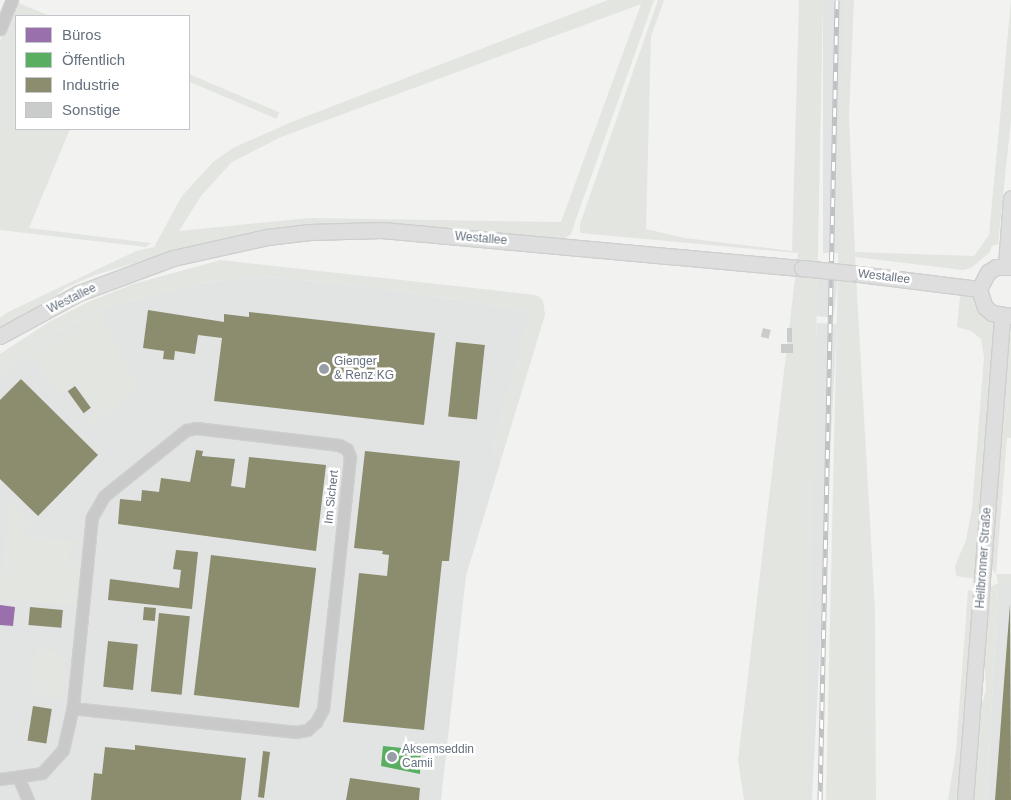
<!DOCTYPE html>
<meta charset="utf-8">
<style>
body{margin:0}
#map{position:relative;width:1011px;height:800px;overflow:hidden;background:#f2f3f1;font-family:Arial,sans-serif}
div>[style]{position:absolute}
[style*='--x']{left:calc(var(--x)*1px);top:calc(var(--y)*1px);width:calc(var(--w)*1px);rotate:calc(var(--a)*1deg)}
.built>*{inset:0;background:#e2e4e4;transform-origin:0 0}
.green>*{inset:0;background:#e2e5e0;transform-origin:0 0}
.offices>*{inset:0;background:#9970ab}
.public>*{inset:0;background:#5aae61}
.industry>*{inset:0;background:#8c8c6e;transform-origin:0 0}
.building>*{inset:0;background:#cacccc;transform-origin:0 0}
.roads{filter:drop-shadow(1px 0 #cecfcf) drop-shadow(-1px 0 #cecfcf) drop-shadow(0 1px #cecfcf) drop-shadow(0 -1px #cecfcf)}
.street>*{height:11px;margin:-5.5px;padding:0 5.5px;transform-origin:5.5px;border-radius:5.5px;background:#c9c9ca}
.secondary>*{height:15px;margin:-7.5px;padding:0 7.5px;transform-origin:7.5px;border-radius:7.5px;background:#dedede}
.rail>*{height:5px;margin-top:-2.5px;transform-origin:0;background:repeating-linear-gradient(90deg,#fff 0 9px,#bfc0c1 0 18px);box-sizing:border-box;border-block:1px solid #bfc0c1}
.bridges{filter:drop-shadow(1px 0 #cecfcf) drop-shadow(-1px 0 #cecfcf) drop-shadow(0 1px #cecfcf) drop-shadow(0 -1px #cecfcf)}
.secondary-bridge>*{height:15px;margin:-7.5px;padding:0 7.5px;transform-origin:7.5px;border-radius:7.5px;background:#dedede}
.dots>*{width:14px;height:14px;translate:-50% -50%;box-sizing:border-box;border:2px solid #fff;border-radius:50%}
span{translate:-50% -50%;white-space:nowrap;text-align:center;line-height:1.15;-webkit-text-stroke:5px #fff;paint-order:stroke}
.street-label{font-size:12px;color:#66717e}
.poi-label{font-size:12px;color:#66717e}
.left{translate:0 -50%;text-align:left}
.legend{position:absolute;left:15px;top:15px;width:175px;height:115px;box-sizing:border-box;background:#fff;border:1px solid #c2c6cb;margin:0;padding:6px 9px;list-style:none;font-size:15px;color:#66717e}
.legend li{display:flex;align-items:center;gap:10px;height:25px}
.legend b{width:25px;border:1px solid #c2c6cb}
</style>
<div id="map">
<div class="built">
<i style="left:823px;top:0;width:21px;height:253px"></i>
<i style="clip-path:polygon(260px 276px,374px 287px,530px 311px,493px 448px,500px 463px,466px 576px,441px 800px,0 800px,0 369px,52px 334px,112px 305px,202px 283px)"></i>
<i style="left:818px;top:276px;width:20px;height:40px;rotate:6deg"></i>
<i style="left:817px;top:323px;width:20px;height:477px;rotate:3deg"></i>
<i style="clip-path:polygon(998px 583px,1011px 584px,1011px 800px,987px 800px)"></i>
</div>
<div class="green">
<i style="clip-path:polygon(evenodd,608px 0,654px 0,575px 222px,571px 234px,562px 240px,421px 227px,173px 252px,95px 275px,65px 288px,53px 299px,0 328px,0 318px,8px 312px,136px 251px,154px 247px,182px 196px,213px 162px,233px 148px,289px 123px,608px 0,641px 4px,561px 222px,309px 218px,179px 231px,201px 196px,232px 162px,281px 137px,641px 4px)"></i>
<i style="clip-path:polygon(658px 0,664px 0,651px 37px,646px 229px,685px 238px,792px 251px,799px 0,823px 0,807px 800px,744px 800px,738px 760px,798px 253px,580px 233px,580px 224px)"></i>
<i style="clip-path:polygon(844px 0,854px 0,849px 117px,855px 252px,974px 256px,989px 235px,1011px 0,1011px 120px,998px 244px,992px 246px,990px 252px,971px 268px,963px 270px,855px 257px,875px 611px,876px 800px,826px 800px)"></i>
<i style="clip-path:polygon(16px 2px,50px 16px,16px 16px,16px 129px,70px 129px,29px 228px,151px 243px,146px 247px,0 230px,0 41px)"></i>
<i style="left:189px;top:74px;width:98px;height:7px;rotate:23deg"></i>
<i style="clip-path:polygon(221px 260px,536px 295px,543px 300px,545px 315px,500px 463px,493px 448px,529px 311px,374px 287px,260px 276px,202px 283px,112px 305px,52px 334px,0 369px,0 354px,49px 322px,88px 302px,133px 284px)"></i>
<i style="clip-path:polygon(961px 287px,1002px 316px,983px 580px,956px 576px,955px 566px,966px 540px,972px 508px,984px 357px,981px 339px,971px 331px,957px 327px)"></i>
<i style="clip-path:polygon(101px 313px,139px 387px,93px 425px,87px 417px,96px 410px,76px 382px,58px 394px,37px 362px,28px 359px,18px 364px,0 381px,0 374px,30px 352px)"></i>
<i style="clip-path:polygon(1011px 329px,1011px 438px,1007px 438px,996px 574px,1011px 574px,1011px 584px,998px 584px,987px 800px,972px 800px,978px 713px,986px 691px,983px 637px,987px 594px,990px 587px,998px 583px,996px 574px,988px 565px)"></i>
<i style="clip-path:polygon(8px 500px,31px 522px,22px 536px,75px 541px,75px 551px,70px 551px,69px 563px,79px 563px,76px 606px,0 599px)"></i>
<i style="clip-path:polygon(968px 590px,976px 592px,961px 800px,948px 800px,956px 750px)"></i>
<i style="clip-path:polygon(36px 649px,56px 651px,56px 657px,66px 658px,62px 699px,34px 696px,35px 681px,29px 680px)"></i>
</div>
<div class="offices">
<i style="clip-path:polygon(0 605px,15px 607px,13px 626px,0 625px)"></i>
</div>
<div class="public">
<i style="clip-path:polygon(403px 742px,421px 744px,420px 774px,381px 766px,383px 746px,403px 748px)"></i>
</div>
<div class="industry">
<i style="clip-path:polygon(148px 310px,224px 322px,224px 314px,249px 317px,249px 312px,435px 333px,424px 425px,214px 401px,222px 338px,198px 335px,195px 354px,175px 351px,174px 360px,163px 359px,164px 351px,143px 348px)"></i>
<i style="left:456px;top:342px;width:29px;height:75px;rotate:6deg"></i>
<i style="clip-path:polygon(21px 379px,98px 455px,38px 516px,0 479px,0 400px)"></i>
<i style="left:75px;top:386px;width:27px;height:9px;rotate:54deg"></i>
<i style="clip-path:polygon(196px 450px,203px 451px,202px 456px,235px 459px,231px 486px,245px 488px,249px 457px,326px 465px,316px 551px,118px 524px,120px 499px,141px 501px,142px 490px,159px 492px,161px 478px,190px 482px)"></i>
<i style="clip-path:polygon(365px 451px,460px 461px,449px 561px,442px 561px,424px 730px,343px 722px,359px 573px,387px 576px,389px 555px,382px 554px,383px 551px,354px 548px)"></i>
<i style="clip-path:polygon(176px 550px,198px 552px,192px 609px,108px 600px,110px 579px,179px 588px,181px 570px,173px 569px)"></i>
<i style="left:211px;top:555px;width:106px;height:141px;rotate:7deg"></i>
<i style="clip-path:polygon(1010px 604px,1011px 800px,995px 800px)"></i>
<i style="left:30px;top:607px;width:33px;height:18px;rotate:5deg"></i>
<i style="left:144px;top:607px;width:12px;height:13px;rotate:5deg"></i>
<i style="left:159px;top:613px;width:31px;height:79px;rotate:6deg"></i>
<i style="left:108px;top:641px;width:30px;height:46px;rotate:6deg"></i>
<i style="left:33px;top:706px;width:19px;height:35px;rotate:9deg"></i>
<i style="clip-path:polygon(135px 745px,246px 758px,241px 800px,91px 800px,94px 773px,102px 774px,105px 747px,135px 750px)"></i>
<i style="clip-path:polygon(263px 751px,270px 752px,264px 798px,258px 797px)"></i>
<i style="clip-path:polygon(350px 778px,420px 788px,419px 800px,346px 800px)"></i>
</div>
<div class="building">
<i style="left:763px;top:328px;width:8px;height:9px;rotate:14deg"></i>
<i style="left:787px;top:328px;width:5px;height:14px"></i>
<i style="left:781px;top:344px;width:12px;height:9px"></i>
</div>
<div class="roads">
<div class="street">
<i style="--x:0;--y:29;--w:31;--a:-68"></i>
<i style="--x:0;--y:779;--w:42;--a:-8.1"></i>
<i style="--x:42;--y:773;--w:31;--a:-48"></i>
<i style="--x:63;--y:750;--w:45;--a:-77.2"></i>
<i style="--x:73;--y:706;--w:190;--a:-84.3"></i>
<i style="--x:92;--y:517;--w:24;--a:-60"></i>
<i style="--x:104;--y:496;--w:105;--a:-38.8"></i>
<i style="--x:186;--y:430;--w:10;--a:-11"></i>
<i style="--x:196;--y:428;--w:144;--a:6.8"></i>
<i style="--x:339;--y:445;--w:9;--a:27"></i>
<i style="--x:347;--y:449;--w:9;--a:69"></i>
<i style="--x:350;--y:457;--w:253;--a:96.1"></i>
<i style="--x:323;--y:709;--w:15;--a:118"></i>
<i style="--x:316;--y:722;--w:12;--a:138"></i>
<i style="--x:307;--y:730;--w:11;--a:170"></i>
<i style="--x:296;--y:732;--w:225;--a:-173.9"></i>
<i style="--x:19;--y:779;--w:23;--a:67"></i>
</div>
<div class="secondary">
<i style="--x:1006;--y:265;--w:67;--a:-85.7"></i>
<i style="--x:1011;--y:267;--w:15;--a:180"></i>
<i style="--x:996;--y:267;--w:9;--a:148"></i>
<i style="--x:988;--y:272;--w:19;--a:118"></i>
<i style="--x:979;--y:289;--w:19;--a:72"></i>
<i style="--x:985;--y:307;--w:9;--a:41"></i>
<i style="--x:992;--y:313;--w:19;--a:9"></i>
<i style="--x:851;--y:273;--w:129;--a:7.1"></i>
<i style="--x:0;--y:336;--w:90;--a:-28.6"></i>
<i style="--x:79;--y:293;--w:100;--a:-20.4"></i>
<i style="--x:173;--y:258;--w:96;--a:-12.6"></i>
<i style="--x:267;--y:237;--w:43;--a:-6.6"></i>
<i style="--x:310;--y:232;--w:72;--a:-1.6"></i>
<i style="--x:382;--y:230;--w:422;--a:5.2"></i>
<i style="--x:965;--y:800;--w:485;--a:-85.6"></i>
</div>
</div>
<div class="rail">
<i style="--x:820;--y:800;--w:800;--a:-88.78"></i>
</div>
<div class="bridges">
<div class="secondary-bridge">
<i style="--x:802;--y:268;--w:49;--a:5.8"></i>
</div>
</div>
<div class="dots">
<i style="left:324px;top:369px;background:#979ea6"></i>
<i style="left:392px;top:757px;background:#979ea6"></i>
</div>
<div class="street-label">
<span style="left:481px;top:239px;rotate:5deg">Westallee</span>
<span style="left:884px;top:277px;rotate:7deg">Westallee</span>
<span style="left:72px;top:299px;rotate:-26deg">Westallee</span>
<span style="left:332px;top:497px;rotate:-84deg">Im Sichert</span>
<span style="left:984px;top:558px;rotate:-86deg">Heilbronner Straße</span>
</div>
<div class="poi-label">
<span class="left" style="left:334px;top:369px">Gienger<br>&amp; Renz KG</span>
<span class="left" style="left:402px;top:757px">Aksemseddin<br>Camii</span>
</div>
<ul class="legend">
<li><b style="height:14px;background:#9970ab"></b>Büros</li>
<li><b style="height:14px;background:#5aae61"></b>Öffentlich</li>
<li><b style="height:14px;background:#8c8c6e"></b>Industrie</li>
<li><b style="height:14px;background:#cacccc"></b>Sonstige</li>
</ul>
</div>
